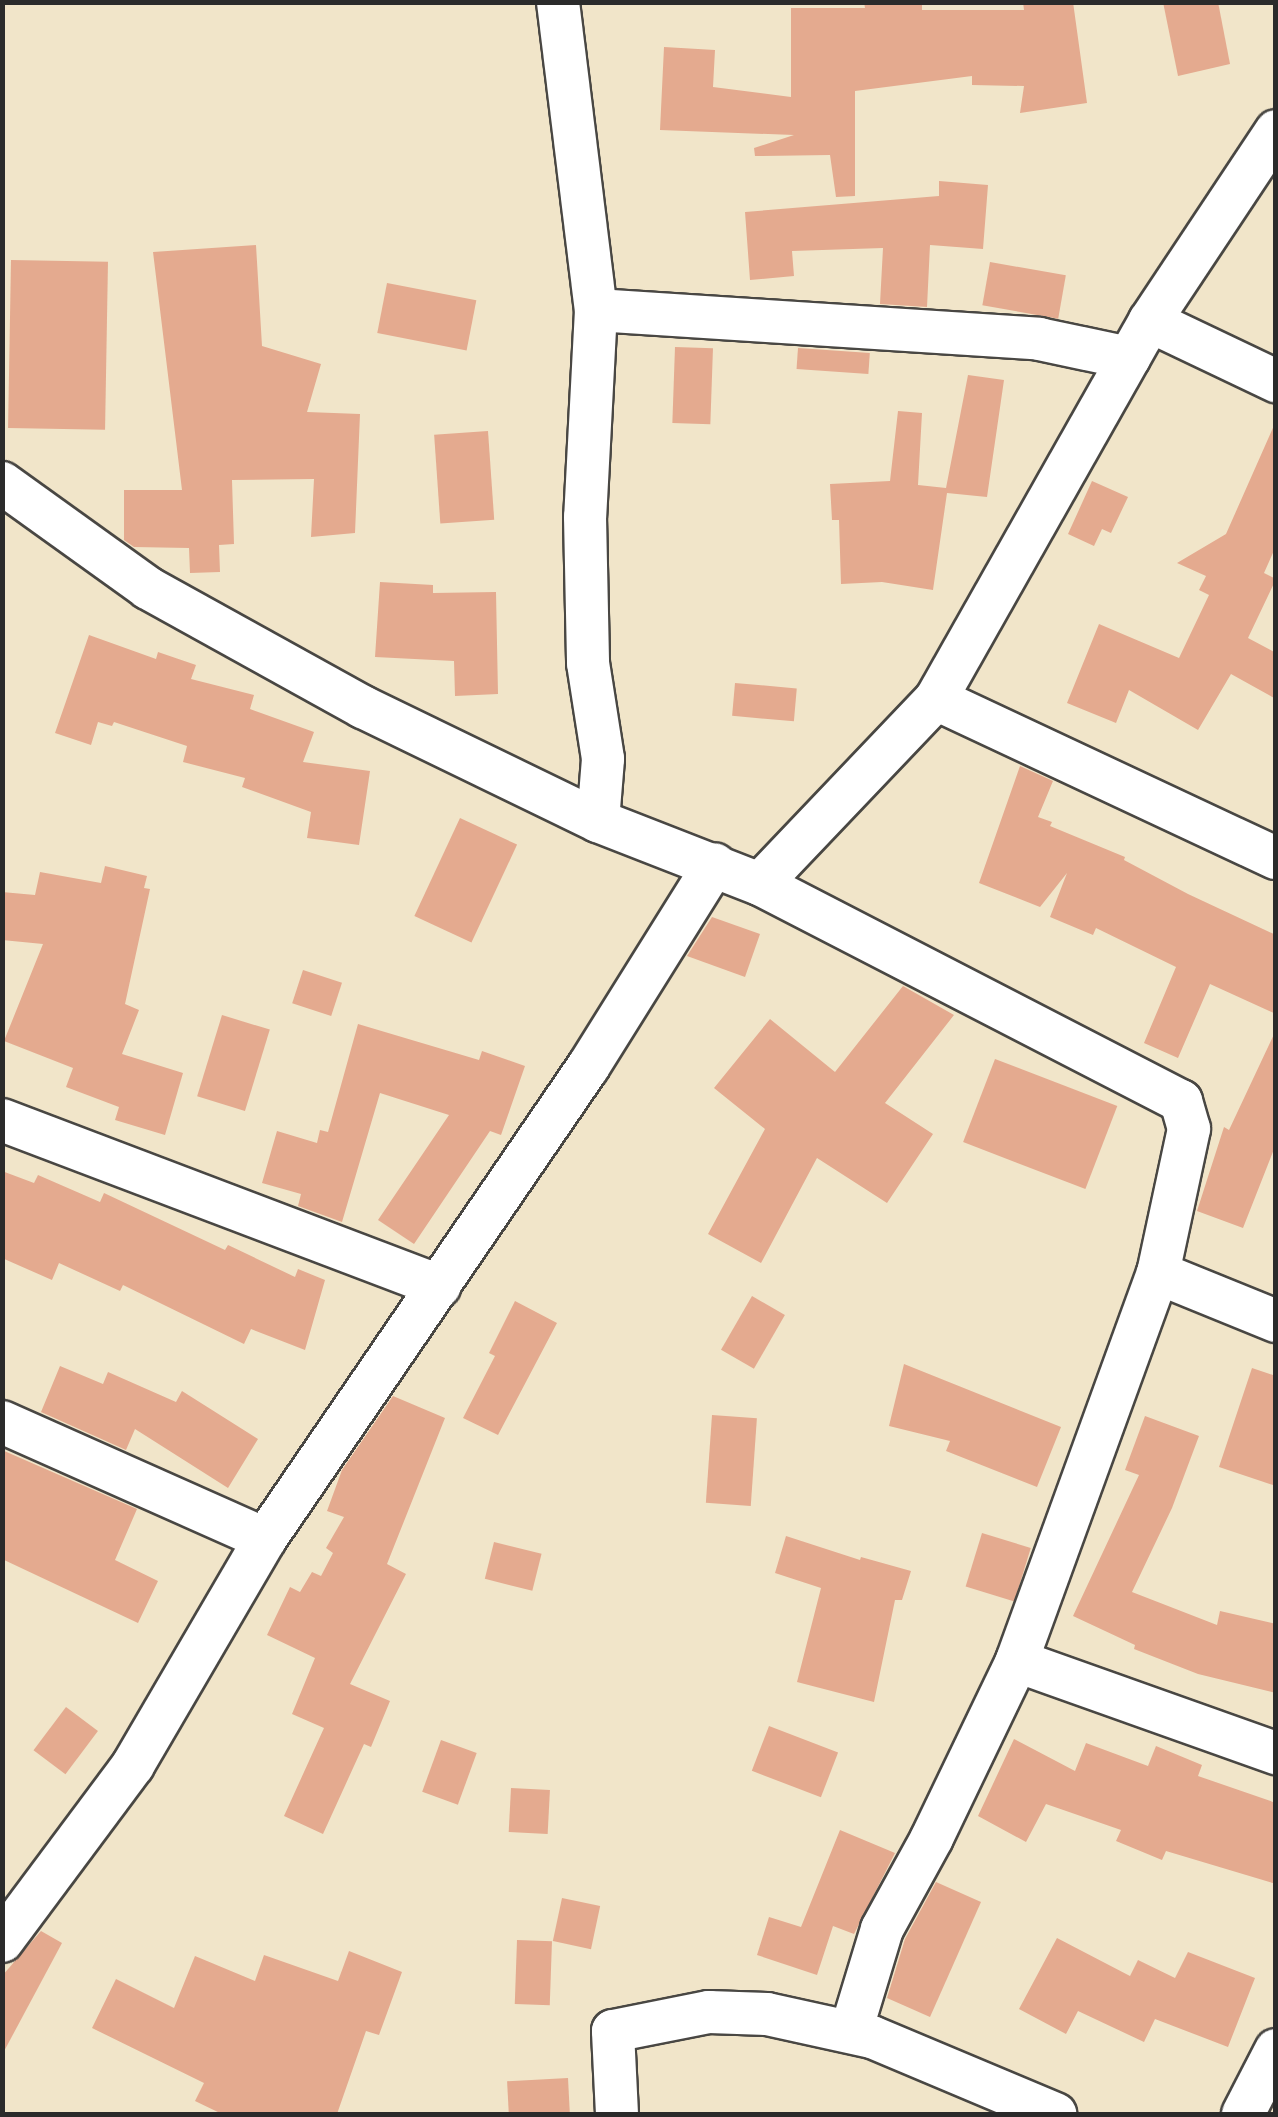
<!DOCTYPE html>
<style>
body{margin:0}
#map{position:relative;width:1278px;height:2117px;overflow:hidden;background:#f1e5c9;font-family:Delius,sans-serif}
div>[style]{position:absolute}
[style*='--x']{left:calc(var(--x)*1px);top:calc(var(--y)*1px);width:calc(var(--w)*1px);rotate:calc(var(--a)*1deg)}
.building>*{inset:0;background:#e4aa8f;transform-origin:0 0}
.roads{filter:drop-shadow(2px 0 #494743) drop-shadow(-2px 0 #494743) drop-shadow(0 2px #494743) drop-shadow(0 -2px #494743)}
.street>*{height:42px;margin:-21px;padding:0 21px;transform-origin:21px;border-radius:21px;background:#fff}
span{translate:-50% -50%;white-space:nowrap;text-align:center;line-height:1.15;-webkit-text-stroke:10px #fbf7ec;paint-order:stroke}
.frame{position:absolute;inset:0;border:5px solid #2b2b2b;pointer-events:none}
</style>
<div id="map">
<div class="building">
<i style="clip-path:polygon(864px 2px,922px 2px,922px 10px,1024px 10px,1023px 2px,1073px 2px,1087px 103px,1020px 113px,1024px 86px,972px 85px,972px 76px,855px 91px,855px 196px,836px 197px,830px 155px,755px 156px,754px 148px,794px 135px,660px 130px,664px 47px,715px 50px,713px 87px,791px 97px,791px 8px,865px 8px)"></i>
<i style="clip-path:polygon(1163px 2px,1218px 2px,1230px 64px,1178px 76px)"></i>
<i style="clip-path:polygon(939px 181px,988px 185px,983px 249px,930px 245px,927px 307px,880px 304px,883px 248px,792px 251px,794px 276px,750px 280px,745px 212px,939px 196px)"></i>
<i style="clip-path:polygon(256px 245px,262px 346px,321px 364px,307px 412px,360px 414px,355px 533px,311px 537px,314px 479px,232px 480px,234px 544px,219px 545px,220px 572px,190px 573px,189px 548px,134px 547px,124px 540px,124px 490px,182px 490px,153px 252px)"></i>
<i style="left:11px;top:260px;width:97px;height:168px;rotate:1deg"></i>
<i style="left:990px;top:262px;width:77px;height:44px;rotate:10deg"></i>
<i style="left:387px;top:283px;width:91px;height:51px;rotate:11deg"></i>
<i style="left:675px;top:347px;width:38px;height:76px;rotate:2deg"></i>
<i style="left:798px;top:348px;width:72px;height:21px;rotate:4deg"></i>
<i style="clip-path:polygon(968px 375px,1004px 380px,987px 497px,947px 493px,933px 590px,882px 582px,841px 584px,839px 520px,832px 520px,830px 484px,890px 481px,898px 411px,922px 413px,918px 485px,946px 488px)"></i>
<i style="clip-path:polygon(1276px 421px,1276px 546px,1264px 573px,1276px 579px,1248px 638px,1276px 653px,1276px 699px,1231px 674px,1198px 730px,1129px 690px,1116px 723px,1067px 703px,1099px 624px,1179px 658px,1209px 595px,1199px 590px,1206px 576px,1177px 563px,1226px 534px)"></i>
<i style="left:488px;top:431px;width:89px;height:54px;rotate:86deg"></i>
<i style="clip-path:polygon(1092px 481px,1128px 497px,1111px 533px,1102px 529px,1094px 546px,1068px 534px)"></i>
<i style="clip-path:polygon(380px 582px,433px 585px,433px 593px,496px 592px,498px 694px,455px 696px,454px 661px,375px 657px)"></i>
<i style="clip-path:polygon(89px 635px,156px 659px,158px 652px,196px 665px,191px 679px,254px 695px,250px 709px,314px 732px,303px 762px,370px 771px,359px 845px,307px 838px,311px 812px,242px 787px,245px 778px,183px 762px,187px 746px,114px 722px,112px 726px,98px 722px,91px 745px,55px 733px)"></i>
<i style="left:735px;top:683px;width:62px;height:33px;rotate:5deg"></i>
<i style="clip-path:polygon(1020px 766px,1053px 781px,1038px 817px,1052px 822px,1050px 826px,1125px 857px,1124px 860px,1188px 894px,1276px 935px,1276px 1014px,1210px 984px,1178px 1058px,1144px 1043px,1176px 967px,1096px 928px,1093px 935px,1050px 917px,1067px 873px,1040px 907px,979px 883px)"></i>
<i style="left:460px;top:818px;width:63px;height:108px;rotate:25deg"></i>
<i style="clip-path:polygon(105px 866px,147px 876px,144px 888px,150px 889px,125px 1004px,139px 1010px,122px 1054px,183px 1073px,165px 1135px,115px 1120px,119px 1107px,66px 1087px,73px 1068px,4px 1041px,43px 944px,2px 940px,2px 892px,35px 895px,40px 872px,101px 883px)"></i>
<i style="clip-path:polygon(712px 917px,760px 934px,745px 977px,687px 956px)"></i>
<i style="left:303px;top:970px;width:41px;height:35px;rotate:18deg"></i>
<i style="clip-path:polygon(903px 986px,954px 1015px,885px 1103px,933px 1134px,887px 1203px,817px 1158px,761px 1263px,708px 1234px,765px 1129px,714px 1088px,770px 1019px,835px 1072px)"></i>
<i style="left:222px;top:1015px;width:50px;height:85px;rotate:17deg"></i>
<i style="clip-path:polygon(358px 1024px,479px 1060px,482px 1051px,525px 1066px,501px 1135px,490px 1131px,414px 1244px,378px 1220px,449px 1115px,380px 1093px,342px 1222px,298px 1206px,301px 1194px,262px 1183px,277px 1131px,317px 1143px,320px 1130px,328px 1132px)"></i>
<i style="clip-path:polygon(1276px 1030px,1276px 1144px,1243px 1228px,1197px 1211px,1224px 1127px,1229px 1130px)"></i>
<i style="left:995px;top:1059px;width:131px;height:89px;rotate:21deg"></i>
<i style="clip-path:polygon(2px 1171px,34px 1183px,38px 1175px,100px 1202px,104px 1193px,225px 1250px,228px 1245px,295px 1277px,298px 1269px,325px 1280px,305px 1350px,251px 1329px,244px 1344px,123px 1285px,120px 1291px,59px 1263px,52px 1280px,2px 1258px)"></i>
<i style="left:752px;top:1296px;width:38px;height:62px;rotate:30deg"></i>
<i style="clip-path:polygon(515px 1301px,557px 1323px,498px 1435px,463px 1418px,495px 1356px,489px 1353px)"></i>
<i style="clip-path:polygon(904px 1364px,1061px 1427px,1037px 1487px,946px 1451px,950px 1441px,889px 1426px)"></i>
<i style="clip-path:polygon(60px 1366px,103px 1384px,108px 1372px,176px 1402px,182px 1391px,258px 1439px,228px 1488px,135px 1429px,126px 1450px,41px 1412px)"></i>
<i style="clip-path:polygon(1252px 1368px,1276px 1376px,1276px 1486px,1219px 1467px)"></i>
<i style="clip-path:polygon(393px 1396px,445px 1418px,387px 1564px,406px 1574px,350px 1684px,390px 1701px,371px 1747px,364px 1744px,323px 1834px,284px 1816px,324px 1728px,292px 1714px,315px 1658px,267px 1635px,290px 1587px,300px 1592px,312px 1572px,321px 1576px,333px 1553px,326px 1548px,344px 1517px,327px 1511px,342px 1470px)"></i>
<i style="left:712px;top:1415px;width:45px;height:88px;rotate:4deg"></i>
<i style="clip-path:polygon(1145px 1416px,1199px 1436px,1172px 1508px,1132px 1592px,1217px 1625px,1220px 1611px,1276px 1624px,1276px 1693px,1198px 1674px,1134px 1649px,1135px 1645px,1073px 1616px,1139px 1475px,1125px 1470px)"></i>
<i style="clip-path:polygon(2px 1450px,137px 1509px,115px 1560px,158px 1581px,138px 1623px,2px 1559px)"></i>
<i style="left:982px;top:1533px;width:51px;height:56px;rotate:17deg"></i>
<i style="clip-path:polygon(786px 1536px,860px 1560px,861px 1557px,911px 1571px,902px 1600px,895px 1600px,874px 1702px,797px 1682px,821px 1588px,775px 1573px)"></i>
<i style="left:494px;top:1542px;width:49px;height:38px;rotate:14deg"></i>
<i style="left:66px;top:1707px;width:40px;height:54px;rotate:37deg"></i>
<i style="left:769px;top:1726px;width:74px;height:48px;rotate:21deg"></i>
<i style="clip-path:polygon(1014px 1739px,1075px 1771px,1086px 1743px,1148px 1766px,1156px 1746px,1202px 1765px,1198px 1776px,1276px 1803px,1276px 1884px,1166px 1851px,1162px 1860px,1116px 1841px,1121px 1830px,1046px 1804px,1026px 1842px,978px 1816px)"></i>
<i style="left:441px;top:1740px;width:38px;height:55px;rotate:20deg"></i>
<i style="left:511px;top:1788px;width:39px;height:44px;rotate:3deg"></i>
<i style="clip-path:polygon(840px 1830px,895px 1853px,854px 1934px,833px 1926px,817px 1975px,757px 1955px,769px 1917px,801px 1927px)"></i>
<i style="clip-path:polygon(936px 1882px,981px 1902px,930px 2017px,887px 1998px,905px 1939px)"></i>
<i style="left:562px;top:1898px;width:39px;height:44px;rotate:12deg"></i>
<i style="clip-path:polygon(41px 1931px,62px 1943px,2px 2055px,2px 1976px)"></i>
<i style="clip-path:polygon(1057px 1938px,1130px 1976px,1138px 1960px,1175px 1978px,1188px 1952px,1255px 1978px,1228px 2047px,1155px 2019px,1144px 2042px,1078px 2011px,1066px 2034px,1019px 2009px)"></i>
<i style="left:517px;top:1940px;width:35px;height:64px;rotate:2deg"></i>
<i style="clip-path:polygon(349px 1951px,402px 1972px,379px 2035px,366px 2031px,337px 2114px,222px 2114px,195px 2101px,204px 2083px,92px 2028px,116px 1979px,174px 2008px,195px 1956px,255px 1981px,264px 1955px,338px 1981px)"></i>
<i style="left:568px;top:2078px;width:36px;height:61px;rotate:87deg"></i>
</div>
<div class="roads">
<div class="street">
<i style="--x:558;--y:2;--w:310;--a:83"></i>
<i style="--x:596;--y:310;--w:444;--a:3.7"></i>
<i style="--x:1039;--y:339;--w:92;--a:11.9"></i>
<i style="--x:596;--y:310;--w:207;--a:93"></i>
<i style="--x:585;--y:517;--w:146;--a:88.8"></i>
<i style="--x:588;--y:663;--w:97;--a:81.1"></i>
<i style="--x:603;--y:759;--w:62;--a:94.6"></i>
<i style="--x:1150;--y:321;--w:140;--a:25.5"></i>
<i style="--x:2;--y:483;--w:180;--a:35.7"></i>
<i style="--x:148;--y:588;--w:246;--a:29"></i>
<i style="--x:363;--y:707;--w:261;--a:25.9"></i>
<i style="--x:598;--y:821;--w:174;--a:21.3"></i>
<i style="--x:760;--y:884;--w:474;--a:27.3"></i>
<i style="--x:1181;--y:1101;--w:29;--a:74"></i>
<i style="--x:1189;--y:1129;--w:147;--a:102.1"></i>
<i style="--x:1158;--y:1273;--w:413;--a:110"></i>
<i style="--x:1017;--y:1661;--w:196;--a:115.7"></i>
<i style="--x:932;--y:1838;--w:104;--a:118.8"></i>
<i style="--x:882;--y:1929;--w:107;--a:106.9"></i>
<i style="--x:936;--y:699;--w:375;--a:25.1"></i>
<i style="--x:760;--y:884;--w:255;--a:-46.4"></i>
<i style="--x:936;--y:699;--w:434;--a:-60.5"></i>
<i style="--x:1150;--y:321;--w:228;--a:-56.4"></i>
<i style="--x:2;--y:1120;--w:468;--a:20.8"></i>
<i style="--x:1158;--y:1273;--w:127;--a:22.1"></i>
<i style="--x:2;--y:1422;--w:288;--a:24"></i>
<i style="--x:1017;--y:1661;--w:275;--a:19.6"></i>
<i style="--x:2;--y:1941;--w:219;--a:-53.3"></i>
<i style="--x:133;--y:1765;--w:262;--a:-59.7"></i>
<i style="--x:265;--y:1539;--w:572;--a:-55.62"></i>
<i style="--x:588;--y:1067;--w:239;--a:-58"></i>
<i style="--x:617;--y:2114;--w:83;--a:-92.8"></i>
<i style="--x:613;--y:2031;--w:98;--a:-11.2"></i>
<i style="--x:709;--y:2012;--w:58;--a:2"></i>
<i style="--x:767;--y:2014;--w:107;--a:12.4"></i>
<i style="--x:872;--y:2037;--w:199;--a:22.8"></i>
<i style="--x:1243;--y:2114;--w:72;--a:-62.7"></i>
</div>
</div>
<div class="frame"></div>
</div>
